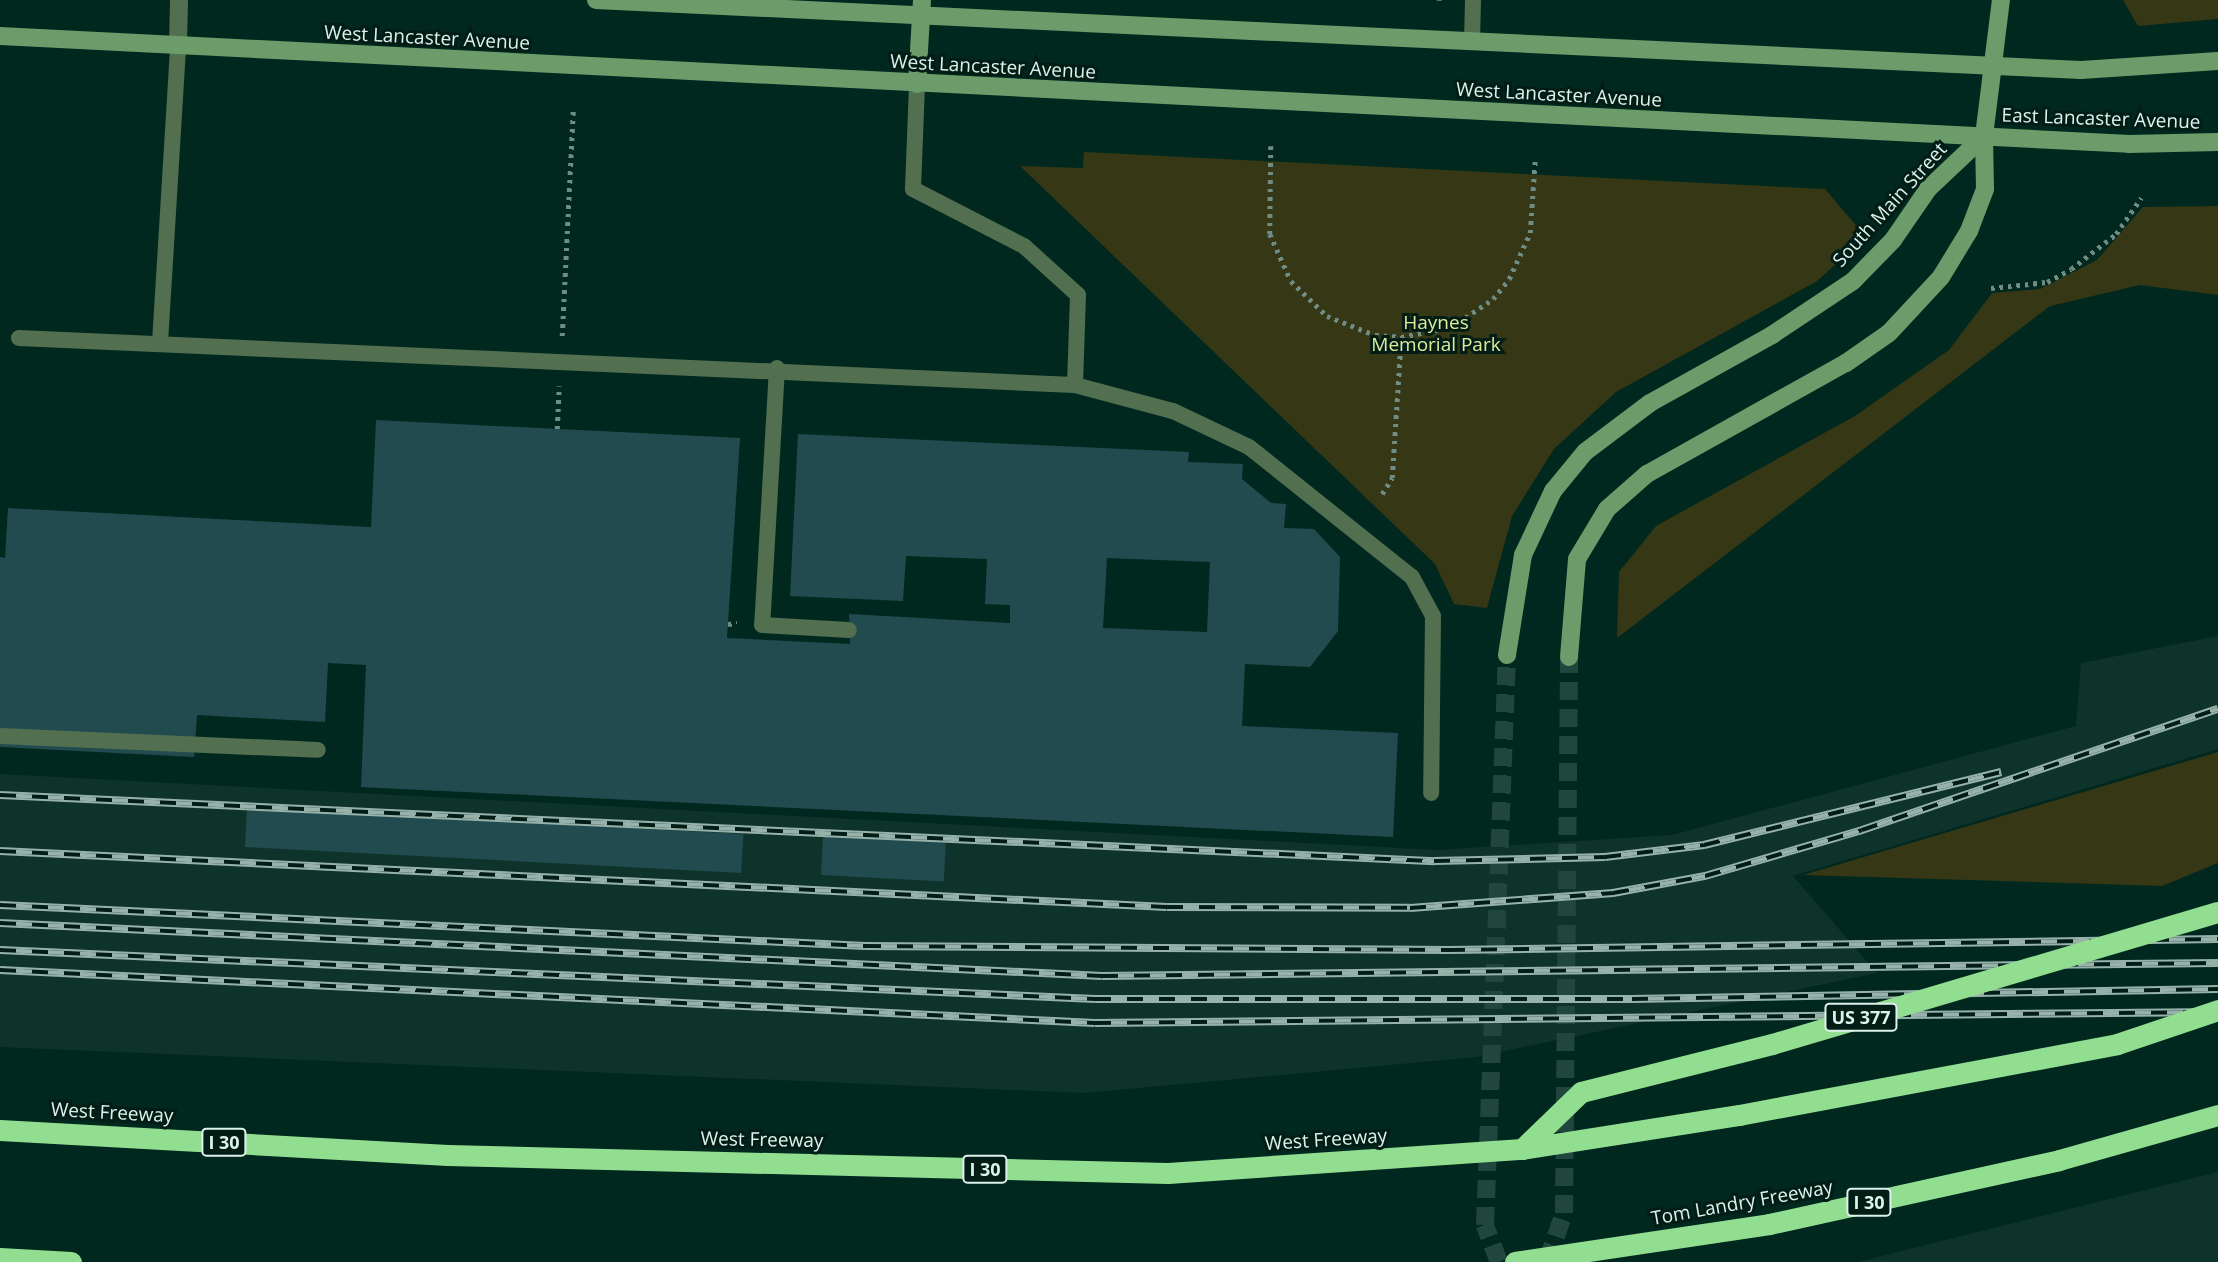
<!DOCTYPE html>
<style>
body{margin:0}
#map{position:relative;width:2218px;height:1262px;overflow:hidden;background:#00281f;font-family:"Open Sans",sans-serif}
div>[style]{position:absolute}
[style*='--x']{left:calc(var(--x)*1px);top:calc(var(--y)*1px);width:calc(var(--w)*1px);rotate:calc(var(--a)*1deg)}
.built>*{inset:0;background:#0e332a}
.green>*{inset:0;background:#353715}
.building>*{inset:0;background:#224b50;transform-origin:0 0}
.secondary-tunnel>*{height:18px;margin-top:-9px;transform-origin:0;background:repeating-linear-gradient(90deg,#21463e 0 18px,transparent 0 27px)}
.path>*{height:4.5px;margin-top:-2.25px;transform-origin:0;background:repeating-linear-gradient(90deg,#6f8d85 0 3.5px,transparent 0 8.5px)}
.lane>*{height:16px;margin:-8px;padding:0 8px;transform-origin:8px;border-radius:8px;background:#526f50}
.street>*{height:18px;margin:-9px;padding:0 9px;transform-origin:9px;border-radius:9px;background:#526f50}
.secondary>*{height:18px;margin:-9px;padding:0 9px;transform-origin:9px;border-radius:9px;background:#6c9c6a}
.highway>*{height:21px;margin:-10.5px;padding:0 10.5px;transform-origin:10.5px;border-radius:10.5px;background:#92de90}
.rail>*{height:8px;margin-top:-4px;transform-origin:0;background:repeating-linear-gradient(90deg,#021d16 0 16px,#97b2aa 0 32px);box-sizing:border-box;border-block:2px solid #97b2aa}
.highway-bridge>*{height:21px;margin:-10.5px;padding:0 10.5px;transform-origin:10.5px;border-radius:10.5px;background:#92de90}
span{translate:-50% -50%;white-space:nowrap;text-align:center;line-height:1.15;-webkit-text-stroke:6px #021d16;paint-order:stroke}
.shield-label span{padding:2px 5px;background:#021d16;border:2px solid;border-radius:5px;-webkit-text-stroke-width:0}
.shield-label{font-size:18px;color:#ddf2eb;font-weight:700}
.street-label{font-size:19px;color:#ddf2eb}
.park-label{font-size:19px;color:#e1ea9b}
</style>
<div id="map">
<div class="built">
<i style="clip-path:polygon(2218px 636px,2218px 749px,1793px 876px,1877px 973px,1476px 1057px,1084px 1093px,0 1047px,0 774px,1438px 850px,1672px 835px,2076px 726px,2081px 663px)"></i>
<i style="clip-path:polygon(2218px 1172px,2218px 1262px,1858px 1262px)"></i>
</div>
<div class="green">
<i style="clip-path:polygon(2123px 0,2218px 0,2218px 19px,2138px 26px)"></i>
<i style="clip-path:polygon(1084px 152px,1825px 189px,1866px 237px,1817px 281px,1616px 392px,1554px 449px,1512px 516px,1487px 608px,1454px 604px,1435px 564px,1020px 166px,1083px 168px)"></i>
<i style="clip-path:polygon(2218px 206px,2218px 295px,2140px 285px,2050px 306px,1617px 638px,1619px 572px,1656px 526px,1855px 416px,1949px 350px,1992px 293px,2040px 289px,2097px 260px,2143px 207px)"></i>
<i style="clip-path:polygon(2218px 752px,2218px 863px,2162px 886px,1803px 875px)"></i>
</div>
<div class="building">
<i style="clip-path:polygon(evenodd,376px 420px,740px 438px,727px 638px,850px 644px,849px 614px,1010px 623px,1010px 605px,985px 604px,987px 559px,906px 556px,903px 601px,790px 596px,798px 434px,1189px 452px,1188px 462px,1243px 464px,1242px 479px,1271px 503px,1286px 504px,1284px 528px,1314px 529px,1340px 557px,1338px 631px,1310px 667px,1245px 664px,1242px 726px,1398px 733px,1393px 837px,361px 787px,366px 665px,328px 663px,325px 722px,197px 715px,194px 757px,0 747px,0 557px,5px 558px,8px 508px,371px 527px,376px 420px,1107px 558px,1210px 562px,1207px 632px,1103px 628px,1107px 558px)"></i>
<i style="left:247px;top:808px;width:497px;height:39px;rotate:3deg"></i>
<i style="left:823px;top:836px;width:123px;height:39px;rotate:3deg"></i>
</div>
<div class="secondary-tunnel">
<i style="--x:1499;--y:1262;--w:40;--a:-111"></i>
<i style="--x:1485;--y:1225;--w:570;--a:-87.79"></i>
<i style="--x:1547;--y:1262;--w:52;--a:-70.9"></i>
<i style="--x:1564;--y:1213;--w:556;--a:-89.48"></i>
</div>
<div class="path">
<i style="--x:1439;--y:1;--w:1;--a:-90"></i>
<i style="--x:1271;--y:146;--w:88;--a:90.7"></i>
<i style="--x:1270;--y:234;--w:51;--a:65.9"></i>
<i style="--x:1291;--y:281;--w:50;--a:44.2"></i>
<i style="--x:1327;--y:316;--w:52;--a:21.6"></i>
<i style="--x:1375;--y:335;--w:26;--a:4"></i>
<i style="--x:1401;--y:337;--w:51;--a:-11.3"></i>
<i style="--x:1451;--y:327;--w:50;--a:-33.7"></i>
<i style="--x:1493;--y:299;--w:26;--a:-51"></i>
<i style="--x:1509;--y:279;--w:51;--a:-65.5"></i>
<i style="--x:1530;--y:233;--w:74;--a:-86.1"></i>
<i style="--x:1991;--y:288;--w:56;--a:-6.1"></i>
<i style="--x:2047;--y:282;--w:27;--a:-28"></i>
<i style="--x:2071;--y:269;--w:57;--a:-37.9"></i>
<i style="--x:2116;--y:234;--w:44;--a:-55.2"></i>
<i style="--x:562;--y:336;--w:227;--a:-87.2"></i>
<i style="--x:557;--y:429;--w:43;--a:-87.3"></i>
<i style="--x:1382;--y:494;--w:19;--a:-58"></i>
<i style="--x:1392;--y:478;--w:141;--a:-86.3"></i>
<i style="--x:728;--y:624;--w:9;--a:-6"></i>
</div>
<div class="lane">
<i style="--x:1472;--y:41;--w:41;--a:-88.6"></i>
<i style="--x:19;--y:338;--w:1057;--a:2.55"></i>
<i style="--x:1075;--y:385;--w:90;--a:-88.1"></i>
<i style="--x:1078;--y:295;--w:73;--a:-137.8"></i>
<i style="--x:1024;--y:246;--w:125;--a:-152.8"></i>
<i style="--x:913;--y:189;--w:105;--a:-87.8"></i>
<i style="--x:160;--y:343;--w:299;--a:-86.5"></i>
<i style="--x:777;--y:368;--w:257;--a:93.3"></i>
<i style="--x:762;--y:625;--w:87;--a:3.3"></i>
<i style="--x:1075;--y:385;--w:101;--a:14.9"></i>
<i style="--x:1173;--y:411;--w:84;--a:25.3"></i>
<i style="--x:1249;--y:447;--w:208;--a:38.6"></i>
<i style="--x:1412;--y:577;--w:44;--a:61.7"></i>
<i style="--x:1433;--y:616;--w:177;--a:90.6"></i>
<i style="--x:0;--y:736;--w:318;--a:2.5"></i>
</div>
<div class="street">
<i style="--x:178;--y:45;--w:45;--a:-88.7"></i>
</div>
<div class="secondary">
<i style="--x:596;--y:0;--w:1487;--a:2.7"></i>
<i style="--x:2081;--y:70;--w:137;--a:-3.8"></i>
<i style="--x:0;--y:36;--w:2132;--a:2.9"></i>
<i style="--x:2129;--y:144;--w:89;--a:-1.3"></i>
<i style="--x:917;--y:84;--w:84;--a:-86.6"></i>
<i style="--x:1507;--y:655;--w:101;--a:-80.9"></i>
<i style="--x:1523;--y:555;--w:71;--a:-64.9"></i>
<i style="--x:1553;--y:491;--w:50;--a:-50.6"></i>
<i style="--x:1585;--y:452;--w:81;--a:-37"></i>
<i style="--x:1650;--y:403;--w:140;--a:-29.1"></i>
<i style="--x:1772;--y:335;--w:97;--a:-33.7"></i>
<i style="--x:1853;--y:281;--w:57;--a:-45.7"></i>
<i style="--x:1893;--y:240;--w:62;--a:-55.5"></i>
<i style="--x:1928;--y:189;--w:77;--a:-43.4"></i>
<i style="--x:1569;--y:657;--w:98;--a:-85.3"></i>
<i style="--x:1577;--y:559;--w:58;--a:-59"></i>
<i style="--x:1607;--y:509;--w:53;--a:-41.2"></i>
<i style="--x:1647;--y:474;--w:228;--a:-29.2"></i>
<i style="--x:1846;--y:363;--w:52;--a:-34.9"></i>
<i style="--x:1889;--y:333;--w:76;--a:-47.1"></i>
<i style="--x:1941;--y:277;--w:54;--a:-58.7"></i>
<i style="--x:1969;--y:231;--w:45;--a:-69.1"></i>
<i style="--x:1985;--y:189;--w:53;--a:-91.1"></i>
<i style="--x:1984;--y:136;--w:137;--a:-82.9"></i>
</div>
<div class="highway">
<i style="--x:0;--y:1130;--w:448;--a:3.2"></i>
<i style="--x:0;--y:1258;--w:71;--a:3.2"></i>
</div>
<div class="rail">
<i style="--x:0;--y:795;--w:1436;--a:2.64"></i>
<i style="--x:1434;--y:861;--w:171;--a:-1.3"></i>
<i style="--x:1605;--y:857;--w:100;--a:-6.9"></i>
<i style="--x:1704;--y:845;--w:306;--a:-13.8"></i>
<i style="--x:0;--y:851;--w:1168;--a:2.75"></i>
<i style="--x:1167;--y:907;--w:243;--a:0.2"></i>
<i style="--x:1410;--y:908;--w:204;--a:-4.2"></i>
<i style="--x:1613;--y:893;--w:94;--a:-10.5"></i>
<i style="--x:1705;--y:876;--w:164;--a:-16.3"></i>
<i style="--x:1862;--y:830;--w:376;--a:-18.8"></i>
<i style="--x:0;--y:905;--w:866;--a:2.71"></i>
<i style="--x:865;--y:946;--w:584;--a:0.39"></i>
<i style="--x:1449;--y:950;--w:769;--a:-0.82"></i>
<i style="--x:0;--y:923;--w:1103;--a:2.75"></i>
<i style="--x:1102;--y:976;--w:1116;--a:-0.67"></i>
<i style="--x:0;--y:950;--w:1096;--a:2.56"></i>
<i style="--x:1095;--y:999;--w:537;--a:0"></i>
<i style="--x:1632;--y:999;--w:586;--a:-0.98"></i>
<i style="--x:0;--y:970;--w:1096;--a:2.77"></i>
<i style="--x:1095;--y:1023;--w:1123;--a:-0.56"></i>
</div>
<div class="highway-bridge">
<i style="--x:1522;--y:1149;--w:82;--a:-44"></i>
<i style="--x:1581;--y:1092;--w:197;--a:-14.1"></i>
<i style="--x:1772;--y:1044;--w:465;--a:-16.5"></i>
<i style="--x:447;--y:1155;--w:721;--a:1.43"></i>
<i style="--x:1168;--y:1173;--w:355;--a:-3.9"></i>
<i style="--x:1522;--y:1149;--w:220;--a:-8.9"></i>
<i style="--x:1739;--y:1115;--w:385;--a:-10.6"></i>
<i style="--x:2117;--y:1044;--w:107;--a:-18.6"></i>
<i style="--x:1515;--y:1262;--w:257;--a:-8.5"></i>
<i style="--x:1769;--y:1224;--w:297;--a:-12.4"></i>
<i style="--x:2059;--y:1160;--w:165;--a:-15.8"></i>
</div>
<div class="shield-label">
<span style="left:1861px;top:1017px">US 377</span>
<span style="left:224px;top:1142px">I 30</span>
<span style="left:985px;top:1169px">I 30</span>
<span style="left:1869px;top:1202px">I 30</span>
</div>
<div class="street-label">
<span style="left:427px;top:38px;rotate:3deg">West Lancaster Avenue</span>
<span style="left:993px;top:67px;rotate:3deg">West Lancaster Avenue</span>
<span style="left:1559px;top:95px;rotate:3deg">West Lancaster Avenue</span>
<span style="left:2101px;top:119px;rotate:2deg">East Lancaster Avenue</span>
<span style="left:1890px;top:205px;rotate:-48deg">South Main Street</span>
<span style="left:112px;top:1113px;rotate:3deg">West Freeway</span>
<span style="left:762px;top:1140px;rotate:1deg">West Freeway</span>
<span style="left:1326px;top:1140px;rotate:-4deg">West Freeway</span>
<span style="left:1742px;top:1203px;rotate:-10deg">Tom Landry Freeway</span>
</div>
<div class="park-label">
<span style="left:1436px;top:334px">Haynes<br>Memorial Park</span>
</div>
</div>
